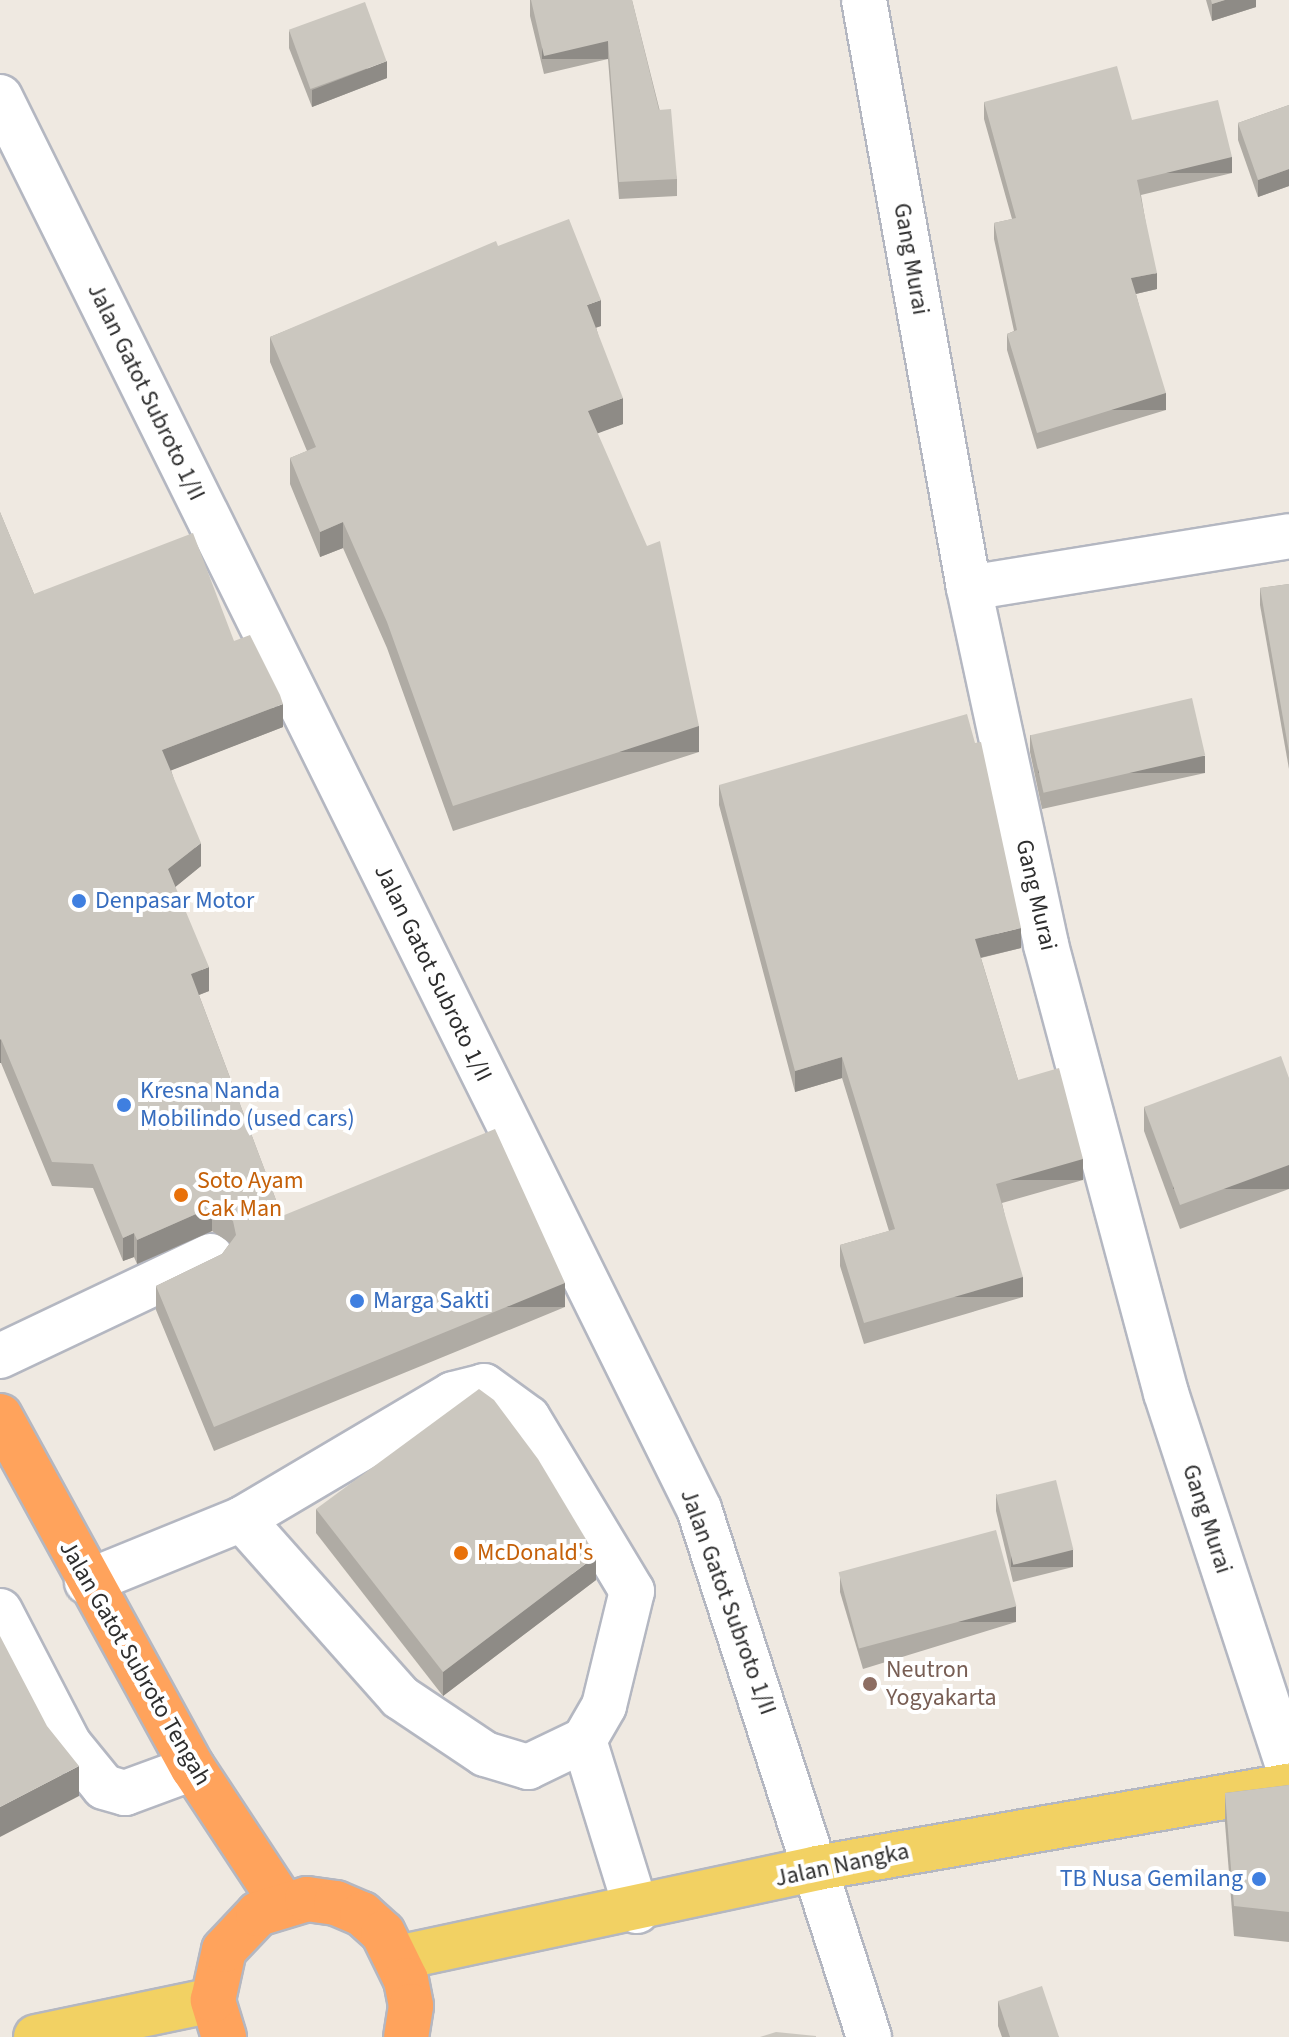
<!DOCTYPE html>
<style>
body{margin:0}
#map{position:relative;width:1289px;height:2037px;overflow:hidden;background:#efe9e1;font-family:"Source Sans 3",sans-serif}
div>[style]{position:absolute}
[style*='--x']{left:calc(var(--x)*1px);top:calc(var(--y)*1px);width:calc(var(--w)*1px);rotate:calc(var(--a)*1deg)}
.roads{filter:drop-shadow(2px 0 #b4b7c1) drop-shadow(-2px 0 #b4b7c1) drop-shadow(0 2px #b4b7c1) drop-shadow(0 -2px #b4b7c1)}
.minor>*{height:44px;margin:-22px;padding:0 22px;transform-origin:22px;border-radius:22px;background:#fff}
.major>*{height:44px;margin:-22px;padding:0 22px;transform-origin:22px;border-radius:22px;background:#f2d163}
.highway>*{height:44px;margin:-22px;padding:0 22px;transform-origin:22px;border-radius:22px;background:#ffa35c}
.wall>*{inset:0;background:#afaba4}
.shaded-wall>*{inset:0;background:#8e8b86;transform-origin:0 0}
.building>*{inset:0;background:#cbc7bf;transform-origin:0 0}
.dots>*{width:22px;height:22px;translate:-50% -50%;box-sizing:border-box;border:4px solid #fff;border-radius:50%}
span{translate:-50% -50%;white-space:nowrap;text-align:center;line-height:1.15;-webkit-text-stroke:8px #fff;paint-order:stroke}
.street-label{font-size:24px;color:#2e2e2e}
.shop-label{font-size:24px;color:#366cbe}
.left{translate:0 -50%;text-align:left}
.right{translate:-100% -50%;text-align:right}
.food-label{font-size:24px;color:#c56008}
.education-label{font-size:24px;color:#785e54}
</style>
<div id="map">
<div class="roads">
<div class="minor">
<i style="--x:864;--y:0;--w:597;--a:79.88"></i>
<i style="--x:969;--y:588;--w:365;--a:77.8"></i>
<i style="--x:1046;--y:945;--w:464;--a:75"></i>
<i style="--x:1166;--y:1393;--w:397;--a:71.9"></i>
<i style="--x:0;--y:97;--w:1576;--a:63.66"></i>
<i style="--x:699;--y:1509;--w:555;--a:72.15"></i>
<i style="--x:969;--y:588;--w:324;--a:-9.2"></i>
<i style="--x:0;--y:1356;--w:233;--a:-25.4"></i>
<i style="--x:87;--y:1582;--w:167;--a:-22.1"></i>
<i style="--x:242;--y:1519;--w:245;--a:-30.6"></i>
<i style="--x:453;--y:1394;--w:32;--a:-14"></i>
<i style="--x:484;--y:1386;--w:54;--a:36"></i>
<i style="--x:528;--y:1418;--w:202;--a:59"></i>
<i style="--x:632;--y:1591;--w:118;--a:103.7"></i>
<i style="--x:604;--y:1706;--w:39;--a:120"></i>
<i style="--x:584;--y:1740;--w:62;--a:154.3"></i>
<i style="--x:528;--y:1767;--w:45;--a:-163.2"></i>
<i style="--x:485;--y:1754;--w:102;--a:-146.2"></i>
<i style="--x:400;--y:1697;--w:238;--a:-131.6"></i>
<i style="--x:0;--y:1611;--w:150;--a:62.6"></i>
<i style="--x:69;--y:1744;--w:55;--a:50.9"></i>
<i style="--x:104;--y:1787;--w:22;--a:16"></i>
<i style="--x:125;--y:1793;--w:72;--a:-20.2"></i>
<i style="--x:584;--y:1740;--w:179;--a:72.8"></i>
</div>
<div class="major">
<i style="--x:398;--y:1958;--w:429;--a:-12.1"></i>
<i style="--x:817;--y:1868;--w:479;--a:-9.9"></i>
<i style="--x:36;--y:2037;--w:181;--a:-11.8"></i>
</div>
<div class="highway">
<i style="--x:0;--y:1416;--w:401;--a:61.3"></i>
<i style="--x:193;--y:1768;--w:162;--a:56.6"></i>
<i style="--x:224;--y:2037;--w:39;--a:-107"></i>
<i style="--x:213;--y:2000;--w:51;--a:-77.6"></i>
<i style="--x:224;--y:1950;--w:50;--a:-46.6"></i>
<i style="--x:258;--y:1914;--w:51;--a:-17"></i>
<i style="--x:307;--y:1899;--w:29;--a:8"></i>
<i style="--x:336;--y:1903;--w:28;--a:23"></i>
<i style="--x:362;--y:1914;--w:28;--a:42"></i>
<i style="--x:383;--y:1933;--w:52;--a:63.9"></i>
<i style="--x:406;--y:1980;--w:26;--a:79"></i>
<i style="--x:411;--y:2006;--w:31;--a:99"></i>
</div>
</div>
<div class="wall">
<i style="clip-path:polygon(530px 0,632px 0,677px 179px,677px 196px,619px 199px,608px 59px,544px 74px,530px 16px)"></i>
<i style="clip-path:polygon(1206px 0,1256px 0,1256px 7px,1212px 21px)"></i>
<i style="clip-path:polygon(289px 31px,387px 78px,312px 107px,289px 48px)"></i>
<i style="clip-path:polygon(984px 102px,1132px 120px,1232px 173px,1141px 195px,1157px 289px,1136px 294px,1166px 410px,1037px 449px,1007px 350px,1007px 334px,1014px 331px,994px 239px,994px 223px,1012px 219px,984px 119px)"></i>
<i style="clip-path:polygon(1289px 105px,1289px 186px,1258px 197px,1238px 140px,1238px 123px)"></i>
<i style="clip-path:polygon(498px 246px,601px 326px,596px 327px,623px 424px,597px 433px,699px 752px,453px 831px,387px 648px,343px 548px,320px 557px,290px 484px,290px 458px,307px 451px,270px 362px,270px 337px)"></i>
<i style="clip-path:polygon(0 512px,34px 594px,234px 641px,283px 727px,171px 770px,201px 866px,175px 887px,209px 991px,199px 995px,282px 1216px,565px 1307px,214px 1451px,156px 1310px,156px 1286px,222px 1254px,230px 1243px,212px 1231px,137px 1264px,134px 1257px,123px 1261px,93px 1188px,52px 1186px,1px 1063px)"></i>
<i style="clip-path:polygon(1289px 584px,1289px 769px,1260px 605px,1260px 588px)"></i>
<i style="clip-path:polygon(1030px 735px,1205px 773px,1042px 809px,1030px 752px)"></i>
<i style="clip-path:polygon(719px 785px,1021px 948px,981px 958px,1018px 1080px,1083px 1180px,1002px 1203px,1023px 1297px,864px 1344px,840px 1266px,840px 1245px,889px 1231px,842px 1078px,795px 1092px,719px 805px)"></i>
<i style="clip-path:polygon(1289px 1078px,1289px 1189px,1180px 1229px,1144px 1131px,1144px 1107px)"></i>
<i style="clip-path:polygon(996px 1494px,1073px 1567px,1013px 1582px,996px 1511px)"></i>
<i style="clip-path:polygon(316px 1509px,596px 1580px,443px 1696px,316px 1533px)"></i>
<i style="clip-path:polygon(840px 1577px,1016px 1622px,863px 1669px,840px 1592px)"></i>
<i style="clip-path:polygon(1289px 1785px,1289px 1942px,1234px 1936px,1225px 1823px,1225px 1793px)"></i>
<i style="clip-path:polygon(998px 2001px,1059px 2037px,1002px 2037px,998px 2026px)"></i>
</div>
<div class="shaded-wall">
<i style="clip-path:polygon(1225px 0,1256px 0,1256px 7px,1212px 21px,1212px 4px)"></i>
<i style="left:608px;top:41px;width:18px;height:66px;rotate:90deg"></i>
<i style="clip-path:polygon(387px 61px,387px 78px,312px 107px,312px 90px)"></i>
<i style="left:1232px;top:157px;width:16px;height:98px;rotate:90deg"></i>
<i style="clip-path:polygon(1289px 169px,1289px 186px,1258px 197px,1258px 180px)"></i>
<i style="clip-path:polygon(1157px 273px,1157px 289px,1131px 295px,1131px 278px)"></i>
<i style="clip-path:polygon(601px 300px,601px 326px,587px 331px,587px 305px)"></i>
<i style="left:1166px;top:393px;width:17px;height:135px;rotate:90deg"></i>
<i style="clip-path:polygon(623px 398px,623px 424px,588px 437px,588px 411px)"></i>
<i style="clip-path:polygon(343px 522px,343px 548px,320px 557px,320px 532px)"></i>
<i style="clip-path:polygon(283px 704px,283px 727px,162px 774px,162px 750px)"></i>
<i style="left:699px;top:726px;width:26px;height:259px;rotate:90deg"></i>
<i style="left:1205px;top:756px;width:17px;height:167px;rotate:90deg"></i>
<i style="clip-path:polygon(201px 843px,201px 866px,168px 893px,168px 869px)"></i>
<i style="clip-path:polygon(1021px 928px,1021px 948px,975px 959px,975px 939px)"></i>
<i style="clip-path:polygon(209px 967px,209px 991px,191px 998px,191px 974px)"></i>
<i style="left:1px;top:1039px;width:24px;height:1px;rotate:90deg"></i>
<i style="clip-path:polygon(842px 1057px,842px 1078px,795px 1092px,795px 1071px)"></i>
<i style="left:1083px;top:1159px;width:21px;height:91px;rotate:90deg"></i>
<i style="left:1289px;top:1165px;width:24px;height:116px;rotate:90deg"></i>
<i style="clip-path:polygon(212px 1207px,212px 1231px,137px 1264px,137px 1240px)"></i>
<i style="clip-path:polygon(134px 1233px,134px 1257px,123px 1261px,123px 1238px)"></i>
<i style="left:1023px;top:1277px;width:20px;height:166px;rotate:90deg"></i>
<i style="left:565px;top:1283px;width:24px;height:379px;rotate:90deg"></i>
<i style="left:1073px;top:1550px;width:17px;height:62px;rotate:90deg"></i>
<i style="clip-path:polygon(596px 1556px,596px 1580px,443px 1696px,443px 1672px)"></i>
<i style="left:1016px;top:1606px;width:16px;height:160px;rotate:90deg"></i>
<i style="clip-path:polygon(79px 1766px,79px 1796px,0 1837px,0 1807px)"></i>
</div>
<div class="building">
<i style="clip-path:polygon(531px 0,632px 0,659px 110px,671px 109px,677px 179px,619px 182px,608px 41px,544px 56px)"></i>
<i style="clip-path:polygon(1211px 0,1225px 0,1212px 4px)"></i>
<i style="left:365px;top:2px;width:63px;height:81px;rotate:70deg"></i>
<i style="clip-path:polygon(1117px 66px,1132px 120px,1218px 100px,1232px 157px,1137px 180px,1157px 273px,1131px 278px,1166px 393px,1037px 433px,1007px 334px,1017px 330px,994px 223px,1016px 218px,984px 102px)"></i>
<i style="clip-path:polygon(1289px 105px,1289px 169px,1258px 180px,1238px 123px)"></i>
<i style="clip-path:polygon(569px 219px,601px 300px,587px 305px,623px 398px,588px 411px,647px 546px,660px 541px,699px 726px,453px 806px,387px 622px,343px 522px,320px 532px,290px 458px,316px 447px,270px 337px,496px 241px,498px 246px)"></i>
<i style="clip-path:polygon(0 512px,34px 594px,193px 533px,234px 641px,250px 635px,280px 695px,283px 704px,162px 750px,201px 843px,168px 869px,209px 967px,191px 974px,282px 1216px,495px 1129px,565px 1283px,214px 1427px,156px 1286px,222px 1254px,236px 1235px,233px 1221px,212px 1207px,137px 1240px,134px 1233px,123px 1238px,93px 1164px,52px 1162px,1px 1039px,0 1040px)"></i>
<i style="clip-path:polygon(1289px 584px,1289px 752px,1260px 588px)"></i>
<i style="left:1192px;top:698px;width:59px;height:166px;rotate:77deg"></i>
<i style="clip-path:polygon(967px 714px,975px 743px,981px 742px,1021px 928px,975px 939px,1018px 1080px,1059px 1068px,1083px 1159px,996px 1184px,1023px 1277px,864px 1323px,840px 1245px,895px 1229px,842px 1057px,795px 1071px,719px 785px)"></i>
<i style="clip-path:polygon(1281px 1056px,1289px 1078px,1289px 1165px,1180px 1205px,1144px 1107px)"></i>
<i style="clip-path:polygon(479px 1389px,494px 1400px,538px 1459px,596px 1556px,443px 1672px,316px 1509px)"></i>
<i style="left:1056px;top:1480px;width:72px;height:62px;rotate:76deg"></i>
<i style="left:996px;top:1530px;width:79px;height:163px;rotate:75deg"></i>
<i style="clip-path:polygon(0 1636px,47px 1726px,79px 1766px,0 1807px)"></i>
<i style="clip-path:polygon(1289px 1785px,1289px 1912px,1234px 1906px,1225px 1793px)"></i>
<i style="clip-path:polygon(1042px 1986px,1059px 2037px,1010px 2037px,998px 2001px)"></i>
<i style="clip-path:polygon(776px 2032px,816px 2036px,816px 2037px,760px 2037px)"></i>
</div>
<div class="dots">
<i style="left:79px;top:901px;background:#3f7fe0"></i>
<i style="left:124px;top:1105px;background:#3f7fe0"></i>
<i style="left:181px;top:1195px;background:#e8710a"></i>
<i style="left:357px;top:1301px;background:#3f7fe0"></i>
<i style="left:461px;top:1553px;background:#e8710a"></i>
<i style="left:870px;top:1684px;background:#8d6e63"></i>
<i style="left:1259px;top:1879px;background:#3f7fe0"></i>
</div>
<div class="street-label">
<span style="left:911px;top:259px;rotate:80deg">Gang Murai</span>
<span style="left:146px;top:392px;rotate:64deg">Jalan Gatot Subroto 1/II</span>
<span style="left:1036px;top:895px;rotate:77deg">Gang Murai</span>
<span style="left:433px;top:973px;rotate:64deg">Jalan Gatot Subroto 1/II</span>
<span style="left:1207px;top:1519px;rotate:72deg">Gang Murai</span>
<span style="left:728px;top:1602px;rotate:70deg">Jalan Gatot Subroto 1/II</span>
<span style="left:135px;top:1663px;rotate:60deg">Jalan Gatot Subroto Tengah</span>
<span style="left:842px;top:1865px;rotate:-12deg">Jalan Nangka</span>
</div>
<div class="shop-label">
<span class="left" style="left:95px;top:901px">Denpasar Motor</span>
<span class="left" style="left:140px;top:1105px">Kresna Nanda<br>Mobilindo (used cars)</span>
<span class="left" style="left:373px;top:1301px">Marga Sakti</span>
<span class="right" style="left:1243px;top:1879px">TB Nusa Gemilang</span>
</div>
<div class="food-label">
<span class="left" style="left:197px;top:1195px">Soto Ayam<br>Cak Man</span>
<span class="left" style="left:477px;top:1553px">McDonald's</span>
</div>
<div class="education-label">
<span class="left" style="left:886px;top:1684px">Neutron<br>Yogyakarta</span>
</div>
</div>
